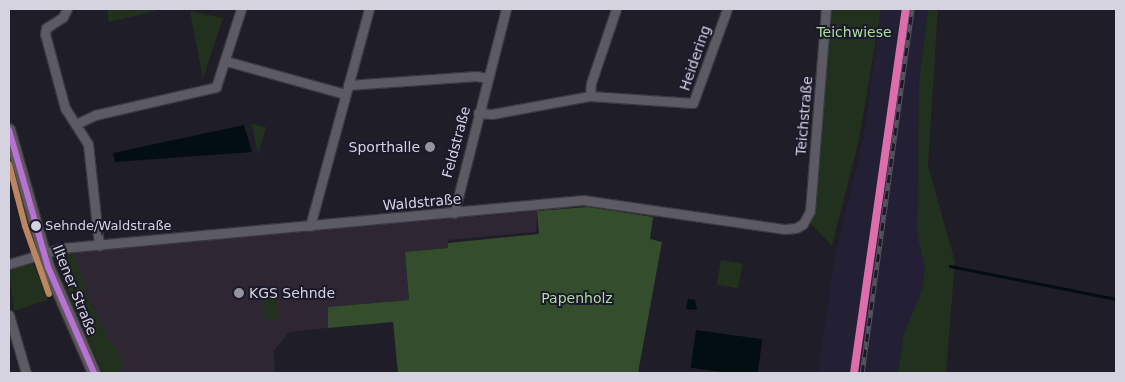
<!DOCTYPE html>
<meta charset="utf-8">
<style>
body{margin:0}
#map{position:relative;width:1125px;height:382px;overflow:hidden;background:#1f1d27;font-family:"DejaVu Sans",sans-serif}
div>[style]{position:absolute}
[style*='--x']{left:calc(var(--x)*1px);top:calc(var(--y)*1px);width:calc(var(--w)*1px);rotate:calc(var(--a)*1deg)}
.built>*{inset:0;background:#232036}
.education>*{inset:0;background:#2e2633}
.green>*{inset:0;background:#21311d;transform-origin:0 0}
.forest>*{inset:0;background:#344e2d}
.water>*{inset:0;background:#030e13;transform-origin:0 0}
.stream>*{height:2.5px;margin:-1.25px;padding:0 1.25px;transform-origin:1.25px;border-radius:1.25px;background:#030e13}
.roads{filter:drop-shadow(1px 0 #3a3941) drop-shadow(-1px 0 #3a3941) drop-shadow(0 1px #3a3941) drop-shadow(0 -1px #3a3941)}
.minor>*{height:9px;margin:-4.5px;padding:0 4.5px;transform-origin:4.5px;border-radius:4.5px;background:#5c5b63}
.primary>*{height:12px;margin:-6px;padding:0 6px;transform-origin:6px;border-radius:6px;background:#60575e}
.rail>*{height:4.5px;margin-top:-2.25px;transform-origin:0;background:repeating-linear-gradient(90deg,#1c192b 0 8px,#56545d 0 16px);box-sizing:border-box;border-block:1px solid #56545d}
.bus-1>*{height:6px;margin:-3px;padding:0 3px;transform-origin:3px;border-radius:3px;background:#b673d3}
.bus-2>*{height:6px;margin:-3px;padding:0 3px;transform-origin:3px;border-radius:3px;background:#bb8660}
.rail-1>*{height:8px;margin:-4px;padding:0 4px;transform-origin:4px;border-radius:4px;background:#db6eab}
.dots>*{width:14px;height:14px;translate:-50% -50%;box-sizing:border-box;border:2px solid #1c192b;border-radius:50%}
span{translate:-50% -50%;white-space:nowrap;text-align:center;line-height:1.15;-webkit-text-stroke:4px #1c192b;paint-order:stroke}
.bus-label{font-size:13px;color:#d4d3df}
.left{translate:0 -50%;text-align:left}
.park-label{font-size:14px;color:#abde9d}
.street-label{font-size:14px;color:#d4d3df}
.poi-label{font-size:14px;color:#d4d3df}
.right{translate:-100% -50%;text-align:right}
.frame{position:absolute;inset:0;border:10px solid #d4d3df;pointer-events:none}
</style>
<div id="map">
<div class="built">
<i style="clip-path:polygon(881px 9px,928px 9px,919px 84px,917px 234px,925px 268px,922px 289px,903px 337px,898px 373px,818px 373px,835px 256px,863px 143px)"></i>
</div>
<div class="education">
<i style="clip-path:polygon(537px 211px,536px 232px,448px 240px,448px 248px,405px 252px,409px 300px,328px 307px,328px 328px,289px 332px,274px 351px,275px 373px,104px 373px,57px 259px,61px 253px)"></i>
</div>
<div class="green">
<i style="clip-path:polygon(107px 9px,154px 9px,155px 11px,109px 22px)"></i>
<i style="clip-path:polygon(832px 9px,881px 9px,859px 140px,832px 246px,810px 223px,816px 211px)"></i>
<i style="clip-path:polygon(928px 9px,938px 9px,928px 166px,955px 262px,946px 373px,898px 373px,903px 337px,922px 289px,925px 268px,917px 234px,919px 84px)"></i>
<i style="clip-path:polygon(190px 11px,223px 18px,203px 79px)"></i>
<i style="clip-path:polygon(252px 124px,266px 127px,258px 155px)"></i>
<i style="clip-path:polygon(74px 253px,88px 297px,107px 336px,120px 355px,122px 373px,103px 373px,69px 297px,58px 260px,61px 254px)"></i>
<i style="left:721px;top:260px;width:22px;height:25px;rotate:10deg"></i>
<i style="clip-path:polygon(28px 262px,35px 266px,48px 300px,14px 311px,9px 272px)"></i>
<i style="left:276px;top:295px;width:24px;height:14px;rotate:83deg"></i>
</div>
<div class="forest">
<i style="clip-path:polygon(588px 207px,653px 217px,650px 239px,662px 242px,638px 373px,398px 373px,393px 322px,328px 328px,328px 307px,409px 300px,405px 252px,448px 248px,448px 243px,539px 234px,537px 211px)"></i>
</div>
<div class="water">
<i style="clip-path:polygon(244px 125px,252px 152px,115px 162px,113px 153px)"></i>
<i style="clip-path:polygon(688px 299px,695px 300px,697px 310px,686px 309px)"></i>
<i style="left:696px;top:330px;width:67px;height:38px;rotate:8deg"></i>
</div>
<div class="stream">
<i style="--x:950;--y:266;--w:169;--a:11.2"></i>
</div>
<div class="roads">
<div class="minor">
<i style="--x:67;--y:9;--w:9;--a:117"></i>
<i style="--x:63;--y:17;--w:20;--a:147"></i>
<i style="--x:46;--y:28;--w:6;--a:99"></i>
<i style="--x:45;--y:34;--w:77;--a:74.9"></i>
<i style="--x:65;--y:108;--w:43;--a:57.4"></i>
<i style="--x:88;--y:144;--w:102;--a:83.8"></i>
<i style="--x:226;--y:61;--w:123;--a:15.5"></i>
<i style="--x:348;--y:85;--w:129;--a:-4"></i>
<i style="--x:477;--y:76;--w:9;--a:13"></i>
<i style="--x:590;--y:96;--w:13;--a:-86"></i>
<i style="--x:591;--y:83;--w:78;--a:-71.3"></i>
<i style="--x:478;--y:113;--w:14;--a:4"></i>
<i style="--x:492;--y:114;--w:100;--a:-10.4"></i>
<i style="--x:590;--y:96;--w:103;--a:3.9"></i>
<i style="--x:693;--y:103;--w:100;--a:-70.1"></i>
<i style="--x:76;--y:124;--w:21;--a:-25"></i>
<i style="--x:95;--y:115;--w:124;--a:-13"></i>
<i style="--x:216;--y:87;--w:82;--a:-72.2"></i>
<i style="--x:454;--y:213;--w:211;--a:-75.7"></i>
<i style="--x:310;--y:226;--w:225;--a:-74.8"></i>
<i style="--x:9;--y:264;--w:55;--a:-16.8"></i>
<i style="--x:62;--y:248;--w:523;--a:-5.26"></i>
<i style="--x:583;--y:200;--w:204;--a:8.2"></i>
<i style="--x:785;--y:229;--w:11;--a:-5"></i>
<i style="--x:796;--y:228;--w:8;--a:-30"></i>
<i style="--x:803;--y:224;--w:15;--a:-62"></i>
<i style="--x:810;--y:211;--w:203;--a:-85.5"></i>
<i style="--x:9;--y:315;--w:60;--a:73.7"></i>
</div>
<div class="primary">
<i style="--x:9;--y:130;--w:142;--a:74.1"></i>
<i style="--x:48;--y:267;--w:116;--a:66.5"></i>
</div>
</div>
<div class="rail">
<i style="--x:862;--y:373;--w:367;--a:-82.2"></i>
</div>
<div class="bus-1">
<i style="--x:9;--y:130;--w:142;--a:74.1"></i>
<i style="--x:48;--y:267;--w:116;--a:66.5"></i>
</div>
<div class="bus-2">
<i style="--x:9;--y:164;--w:64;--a:75.5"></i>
<i style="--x:25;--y:226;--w:72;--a:70.6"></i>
</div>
<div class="rail-1">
<i style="--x:854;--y:373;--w:368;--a:-81.9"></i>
</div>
<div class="dots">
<i style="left:430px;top:147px;background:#95939f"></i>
<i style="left:36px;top:226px;background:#d4d3df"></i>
<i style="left:239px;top:293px;background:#95939f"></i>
</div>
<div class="bus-label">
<span class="left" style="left:45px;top:226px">Sehnde/Waldstraße</span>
</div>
<div class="park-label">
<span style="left:854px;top:32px">Teichwiese</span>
<span style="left:577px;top:298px">Papenholz</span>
</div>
<div class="street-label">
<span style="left:695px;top:58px;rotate:-71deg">Heidering</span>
<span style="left:804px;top:116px;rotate:-85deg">Teichstraße</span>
<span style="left:456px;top:142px;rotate:-75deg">Feldstraße</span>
<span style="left:422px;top:202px;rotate:-5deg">Waldstraße</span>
<span style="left:75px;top:290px;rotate:68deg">Iltener Straße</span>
</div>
<div class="poi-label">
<span class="right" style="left:420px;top:147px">Sporthalle</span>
<span class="left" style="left:249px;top:293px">KGS Sehnde</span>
</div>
<div class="frame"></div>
</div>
